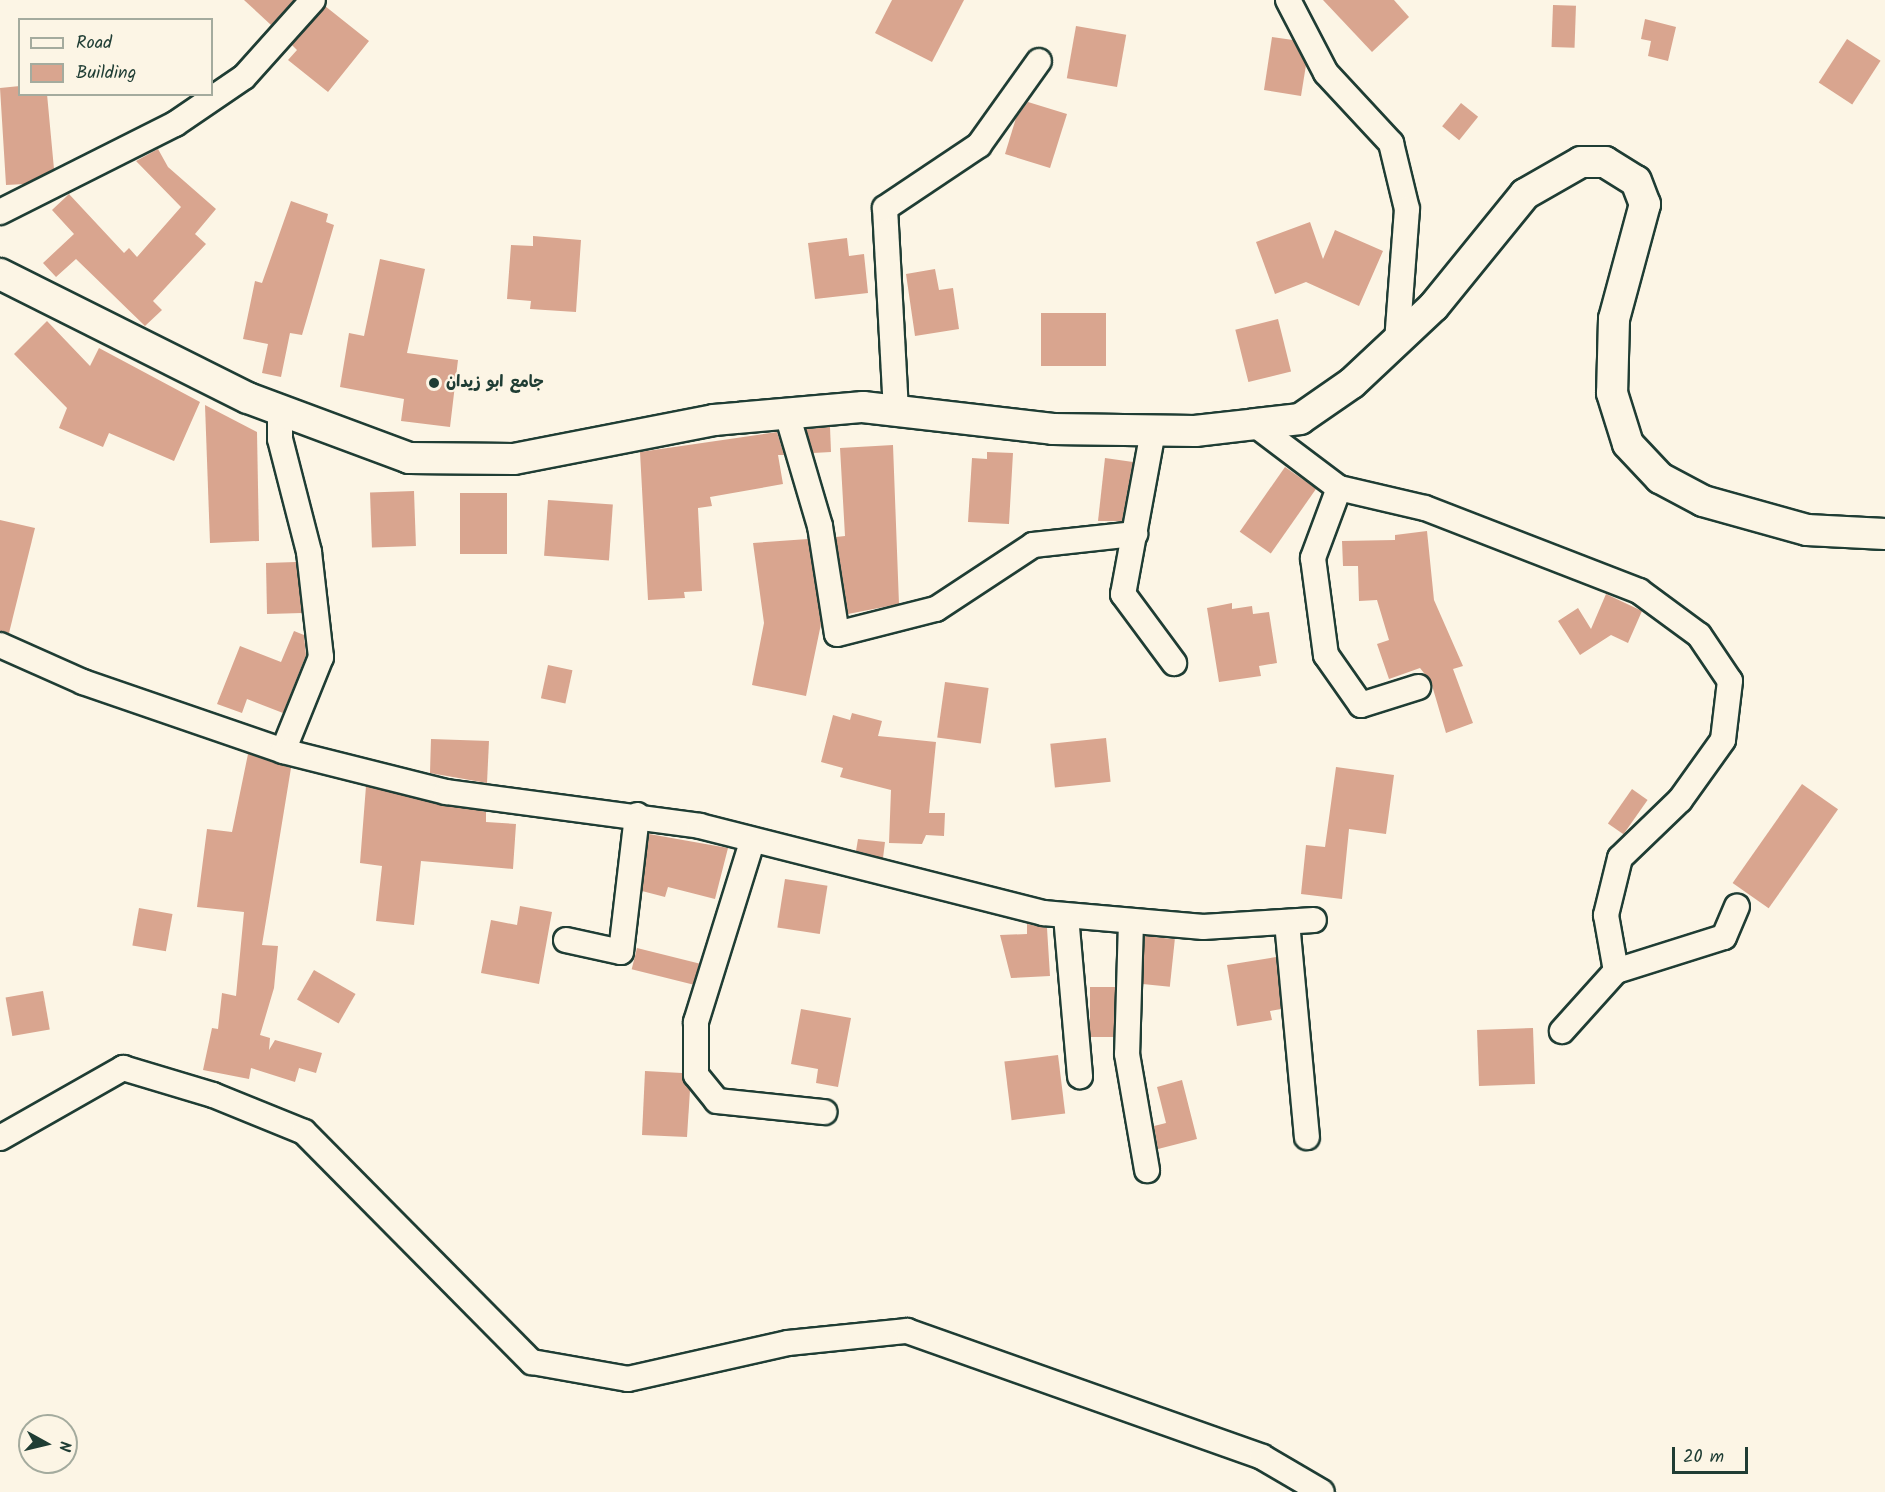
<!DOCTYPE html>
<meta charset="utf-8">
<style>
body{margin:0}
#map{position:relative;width:1885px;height:1492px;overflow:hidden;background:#fcf5e5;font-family:Kalam,"Playpen Sans Arabic",sans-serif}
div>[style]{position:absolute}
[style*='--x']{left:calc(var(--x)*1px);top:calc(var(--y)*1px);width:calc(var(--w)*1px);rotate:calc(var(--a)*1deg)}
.building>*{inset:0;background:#d9a58f;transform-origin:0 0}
.roads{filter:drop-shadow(2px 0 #1f3d34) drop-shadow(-2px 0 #1f3d34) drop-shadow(0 2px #1f3d34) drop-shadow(0 -2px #1f3d34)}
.minor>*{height:24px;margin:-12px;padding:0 12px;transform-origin:12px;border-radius:12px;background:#fcf5e5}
.tertiary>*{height:30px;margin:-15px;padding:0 15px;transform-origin:15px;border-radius:15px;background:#fcf5e5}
.dots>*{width:16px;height:16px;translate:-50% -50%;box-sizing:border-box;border:3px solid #fcf5e5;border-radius:50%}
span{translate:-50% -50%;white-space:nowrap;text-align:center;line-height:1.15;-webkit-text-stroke:4.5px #fcf5e5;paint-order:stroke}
.poi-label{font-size:16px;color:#1f3d34;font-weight:700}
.left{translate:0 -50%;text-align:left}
.legend{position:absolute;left:18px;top:18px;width:195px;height:78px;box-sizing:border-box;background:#fcf5e5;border:2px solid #a4ab9e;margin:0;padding:8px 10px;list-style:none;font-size:18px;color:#1f3d34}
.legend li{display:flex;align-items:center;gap:12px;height:30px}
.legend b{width:30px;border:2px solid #a4ab9e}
.north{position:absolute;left:18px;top:1414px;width:60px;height:60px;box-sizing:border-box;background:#fcf5e5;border:2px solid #a4ab9e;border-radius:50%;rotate:98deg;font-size:16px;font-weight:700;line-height:24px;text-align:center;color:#1f3d34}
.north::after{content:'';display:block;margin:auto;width:21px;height:27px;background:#1f3d34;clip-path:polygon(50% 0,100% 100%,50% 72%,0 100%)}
.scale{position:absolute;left:1672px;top:1447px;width:76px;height:27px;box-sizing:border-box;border:3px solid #1f3d34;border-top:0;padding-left:8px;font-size:18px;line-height:21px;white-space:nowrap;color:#1f3d34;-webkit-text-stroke:4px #fcf5e5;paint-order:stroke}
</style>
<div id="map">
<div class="building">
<i style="clip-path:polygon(244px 0,294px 0,271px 25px)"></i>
<i style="clip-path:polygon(892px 0,964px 0,932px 62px,875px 33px)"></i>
<i style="clip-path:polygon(1323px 0,1394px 0,1409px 17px,1372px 52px)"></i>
<i style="left:1553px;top:5px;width:23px;height:42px;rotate:2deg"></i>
<i style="clip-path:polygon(325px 6px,369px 41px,328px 92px,288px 60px,297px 50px,292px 45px)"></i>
<i style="clip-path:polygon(1645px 19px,1676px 27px,1668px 61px,1648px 56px,1651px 41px,1641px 39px)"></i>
<i style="left:1076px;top:26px;width:51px;height:53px;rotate:10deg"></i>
<i style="clip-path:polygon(1272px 37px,1293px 40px,1306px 65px,1301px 96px,1264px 90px)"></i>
<i style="left:1847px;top:39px;width:40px;height:52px;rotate:33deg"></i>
<i style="clip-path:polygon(20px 86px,20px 94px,47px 94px,54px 169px,25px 184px,6px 185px,0 88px)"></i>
<i style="clip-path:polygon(1028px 102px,1067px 114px,1050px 168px,1005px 154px,1016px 118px)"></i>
<i style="left:1461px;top:103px;width:22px;height:30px;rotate:39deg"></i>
<i style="clip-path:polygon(158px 149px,168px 167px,216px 209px,195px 234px,206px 244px,153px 301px,162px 310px,145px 326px,76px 259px,56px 277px,43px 263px,74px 234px,52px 210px,69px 194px,124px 253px,129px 248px,137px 257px,181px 207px,136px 161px)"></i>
<i style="clip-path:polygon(291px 201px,328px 214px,326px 222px,334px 225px,302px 335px,290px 333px,281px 377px,262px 373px,268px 344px,243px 339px,255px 281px,262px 283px)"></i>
<i style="clip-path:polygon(1310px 222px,1323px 259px,1335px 230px,1383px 251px,1359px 306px,1306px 282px,1275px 294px,1256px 242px)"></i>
<i style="clip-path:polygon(533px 236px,581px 240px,576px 312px,530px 309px,531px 301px,507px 299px,511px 245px,533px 246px)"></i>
<i style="clip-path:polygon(847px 238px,849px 256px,864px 254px,868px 293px,815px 299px,808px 243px)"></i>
<i style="clip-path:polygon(380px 259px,425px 269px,407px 353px,458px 360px,450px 427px,401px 421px,404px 399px,340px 387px,349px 333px,364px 336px)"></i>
<i style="clip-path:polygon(935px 269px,939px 290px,953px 288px,959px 329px,915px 336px,906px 274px)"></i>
<i style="left:1041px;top:313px;width:65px;height:53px"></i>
<i style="left:1278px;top:319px;width:54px;height:44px;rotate:76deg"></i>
<i style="clip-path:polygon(47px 321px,90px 366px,99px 348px,200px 402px,174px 461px,109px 433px,103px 447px,59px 428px,67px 408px,14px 354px)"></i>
<i style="clip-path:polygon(205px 405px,257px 432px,259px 541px,210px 543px)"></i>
<i style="clip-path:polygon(830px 427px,831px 452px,813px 453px,806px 429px)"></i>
<i style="clip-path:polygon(777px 432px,784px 455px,778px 455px,783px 484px,710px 497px,712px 506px,698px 508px,702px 591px,684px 592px,685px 598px,648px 600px,640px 452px)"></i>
<i style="clip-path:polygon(893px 445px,899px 604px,848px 614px,836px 537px,845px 536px,840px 448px)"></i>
<i style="clip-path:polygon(987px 452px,1013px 453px,1009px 524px,968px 522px,972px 458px,987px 459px)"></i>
<i style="clip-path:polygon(1105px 458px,1133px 462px,1122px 521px,1098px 521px)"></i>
<i style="left:1285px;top:467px;width:38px;height:79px;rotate:35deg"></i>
<i style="left:414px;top:491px;width:55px;height:44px;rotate:88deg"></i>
<i style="left:460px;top:493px;width:47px;height:61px"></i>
<i style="left:548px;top:500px;width:65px;height:56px;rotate:4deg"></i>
<i style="clip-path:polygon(0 520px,35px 528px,9px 633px,0 631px)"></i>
<i style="clip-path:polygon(1427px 531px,1434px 600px,1463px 666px,1453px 669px,1473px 723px,1446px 733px,1431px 682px,1420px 668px,1389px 679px,1377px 644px,1389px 640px,1377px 600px,1359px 601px,1358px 566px,1343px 566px,1342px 541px,1395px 540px,1395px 535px)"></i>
<i style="clip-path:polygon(808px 539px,821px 624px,806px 696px,752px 685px,764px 623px,753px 543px)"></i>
<i style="clip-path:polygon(296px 562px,302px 613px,267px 614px,266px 563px)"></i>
<i style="clip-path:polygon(1606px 594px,1642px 611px,1628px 643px,1611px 635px,1580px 655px,1558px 621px,1578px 608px,1591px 629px)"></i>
<i style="clip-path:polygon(1232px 603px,1232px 609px,1252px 606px,1253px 614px,1269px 612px,1277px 663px,1259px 666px,1261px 676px,1219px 682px,1207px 608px)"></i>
<i style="clip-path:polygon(294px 631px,304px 635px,306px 655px,283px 713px,247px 699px,242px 713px,217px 704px,240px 646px,281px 662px)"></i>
<i style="left:548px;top:665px;width:25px;height:34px;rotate:12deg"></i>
<i style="left:945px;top:682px;width:44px;height:56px;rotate:8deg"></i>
<i style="clip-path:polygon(852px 713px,882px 721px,878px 736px,936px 742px,929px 813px,945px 813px,944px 836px,926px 835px,922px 844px,889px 843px,891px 790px,840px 777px,843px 768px,821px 762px,833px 715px,850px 720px)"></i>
<i style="left:1106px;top:738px;width:44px;height:56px;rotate:84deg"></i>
<i style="clip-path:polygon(431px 739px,489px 741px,487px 783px,430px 773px)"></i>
<i style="clip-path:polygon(248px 754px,291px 768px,262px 945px,278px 946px,274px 988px,260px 1035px,270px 1038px,269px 1050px,275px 1040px,322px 1053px,316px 1073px,299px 1068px,295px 1082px,251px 1068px,249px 1079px,203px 1070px,212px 1028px,218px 1029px,222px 993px,236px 996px,244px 912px,197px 907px,207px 829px,232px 832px)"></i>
<i style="clip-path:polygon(1336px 767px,1394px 775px,1386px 834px,1349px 829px,1342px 899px,1301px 894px,1306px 845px,1325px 847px)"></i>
<i style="left:1802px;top:784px;width:44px;height:121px;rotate:35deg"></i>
<i style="clip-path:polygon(366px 786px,486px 812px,486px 822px,516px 824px,513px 869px,421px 861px,414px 925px,376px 921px,382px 866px,360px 863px)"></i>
<i style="left:1632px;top:789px;width:19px;height:42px;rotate:35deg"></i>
<i style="clip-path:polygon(649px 834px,728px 848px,715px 899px,668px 887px,665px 897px,642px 891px)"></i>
<i style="clip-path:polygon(858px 839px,885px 842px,883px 858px,856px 851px)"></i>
<i style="left:785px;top:879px;width:43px;height:49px;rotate:9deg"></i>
<i style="clip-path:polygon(520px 906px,552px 912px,539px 984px,481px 973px,491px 920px,517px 925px)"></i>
<i style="left:139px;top:908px;width:34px;height:38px;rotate:10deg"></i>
<i style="clip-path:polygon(1027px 924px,1047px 928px,1050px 976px,1011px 978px,1000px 935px,1027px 934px)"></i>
<i style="left:1145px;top:936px;width:30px;height:48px;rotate:6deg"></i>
<i style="left:637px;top:948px;width:64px;height:22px;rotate:14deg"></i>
<i style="clip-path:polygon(1276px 957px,1281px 1009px,1270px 1011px,1272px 1020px,1237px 1026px,1227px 965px)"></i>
<i style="left:314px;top:970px;width:48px;height:34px;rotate:30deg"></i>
<i style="left:1090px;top:987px;width:25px;height:50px"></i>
<i style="left:43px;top:991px;width:39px;height:38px;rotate:80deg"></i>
<i style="clip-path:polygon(801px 1009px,851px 1018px,838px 1087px,816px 1083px,818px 1069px,791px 1064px)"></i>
<i style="left:1533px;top:1028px;width:56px;height:56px;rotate:88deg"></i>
<i style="left:1058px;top:1055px;width:59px;height:54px;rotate:83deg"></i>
<i style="clip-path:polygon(645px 1071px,682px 1073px,690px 1090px,687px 1137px,642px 1135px)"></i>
<i style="clip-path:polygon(1182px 1080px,1197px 1139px,1158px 1149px,1154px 1126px,1166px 1123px,1157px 1087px)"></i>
</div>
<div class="roads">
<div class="minor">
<i style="--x:1288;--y:0;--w:82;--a:62.5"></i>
<i style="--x:1326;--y:73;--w:96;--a:47.1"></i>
<i style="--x:1391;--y:143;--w:68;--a:76.4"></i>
<i style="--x:1407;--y:209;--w:132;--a:94.3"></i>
<i style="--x:0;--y:212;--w:196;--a:-26.7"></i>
<i style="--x:175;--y:124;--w:83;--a:-34.3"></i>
<i style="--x:244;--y:77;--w:103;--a:-48.1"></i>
<i style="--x:280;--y:410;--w:29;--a:90"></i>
<i style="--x:280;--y:439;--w:117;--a:75.6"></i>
<i style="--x:309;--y:552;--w:106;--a:83.5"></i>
<i style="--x:321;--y:657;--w:101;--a:112"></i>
<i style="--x:896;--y:411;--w:203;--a:-93.1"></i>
<i style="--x:885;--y:208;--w:113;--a:-33.8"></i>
<i style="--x:979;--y:145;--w:103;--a:-54.5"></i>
<i style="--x:787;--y:414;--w:117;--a:73.6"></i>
<i style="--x:820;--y:526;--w:109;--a:81.1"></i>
<i style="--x:837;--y:634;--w:102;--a:-14.2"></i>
<i style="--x:936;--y:609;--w:116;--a:-33.4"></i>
<i style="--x:1033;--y:545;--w:103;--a:-6.2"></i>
<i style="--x:1254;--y:424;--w:106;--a:37"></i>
<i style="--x:1339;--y:488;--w:88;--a:13.1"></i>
<i style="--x:1425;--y:508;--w:230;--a:21.2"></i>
<i style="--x:1639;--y:591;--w:74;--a:36.3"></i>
<i style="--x:1699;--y:635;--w:55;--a:56"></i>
<i style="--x:1730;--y:681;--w:59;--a:96.8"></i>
<i style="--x:1723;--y:740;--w:74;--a:125.6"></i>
<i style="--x:1680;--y:800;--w:83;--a:136"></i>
<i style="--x:1620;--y:858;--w:59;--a:103.8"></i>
<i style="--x:1606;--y:915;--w:57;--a:79.9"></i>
<i style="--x:1616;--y:971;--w:81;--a:132"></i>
<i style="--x:1153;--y:431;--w:166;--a:100.4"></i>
<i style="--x:1123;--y:594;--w:86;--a:53.5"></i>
<i style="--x:1339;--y:488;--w:75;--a:110.4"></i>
<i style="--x:1313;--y:558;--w:98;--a:82.4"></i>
<i style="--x:1326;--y:655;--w:61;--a:55"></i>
<i style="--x:1361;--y:705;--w:60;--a:-17.5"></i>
<i style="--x:0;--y:645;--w:91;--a:24"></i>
<i style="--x:83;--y:682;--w:212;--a:19"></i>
<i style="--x:283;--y:751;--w:168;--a:14.1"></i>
<i style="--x:446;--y:792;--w:256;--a:7.6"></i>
<i style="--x:700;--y:826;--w:354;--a:14.2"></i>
<i style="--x:1043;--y:913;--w:161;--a:5"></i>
<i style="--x:1203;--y:927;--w:111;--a:-3.6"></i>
<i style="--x:752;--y:842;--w:189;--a:107.3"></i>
<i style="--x:696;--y:1022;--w:53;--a:90"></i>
<i style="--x:696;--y:1075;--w:33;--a:51"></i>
<i style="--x:717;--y:1101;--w:108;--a:5.9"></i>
<i style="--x:1066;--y:916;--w:161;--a:85"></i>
<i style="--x:1131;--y:922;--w:132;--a:91.7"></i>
<i style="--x:1127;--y:1054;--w:118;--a:80.2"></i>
<i style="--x:1287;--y:922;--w:216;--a:84.7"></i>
<i style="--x:566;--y:940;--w:56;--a:12.3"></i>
<i style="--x:621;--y:952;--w:138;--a:-83.3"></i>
<i style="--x:1616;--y:971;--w:113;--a:-17.5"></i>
<i style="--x:1724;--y:937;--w:33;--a:-67"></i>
<i style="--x:0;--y:1138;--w:142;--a:-29.6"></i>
<i style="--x:123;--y:1068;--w:94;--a:16.7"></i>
<i style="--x:213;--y:1095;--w:98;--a:22.1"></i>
<i style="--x:304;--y:1132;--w:324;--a:45.3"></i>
<i style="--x:532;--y:1362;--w:97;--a:10"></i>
<i style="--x:628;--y:1379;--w:164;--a:-12.7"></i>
<i style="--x:788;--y:1343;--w:120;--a:-5.8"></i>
<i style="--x:907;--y:1331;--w:377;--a:19.5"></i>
<i style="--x:1262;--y:1457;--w:69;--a:30.3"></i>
</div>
<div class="tertiary">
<i style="--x:0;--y:274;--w:277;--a:26.6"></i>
<i style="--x:248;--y:398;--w:172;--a:20.4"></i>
<i style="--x:409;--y:458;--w:105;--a:0.5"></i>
<i style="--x:514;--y:459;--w:204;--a:-11"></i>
<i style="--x:714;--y:420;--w:150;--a:-5"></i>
<i style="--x:863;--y:407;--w:191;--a:6.6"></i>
<i style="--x:1053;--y:429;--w:142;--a:0.8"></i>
<i style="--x:1195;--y:431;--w:106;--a:-6.5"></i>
<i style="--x:1300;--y:419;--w:63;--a:-34.7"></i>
<i style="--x:1352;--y:383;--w:112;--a:-43.2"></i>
<i style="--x:1434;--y:306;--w:144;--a:-50.9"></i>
<i style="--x:1525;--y:194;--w:64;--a:-29.7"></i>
<i style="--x:1581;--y:162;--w:24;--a:0"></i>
<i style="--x:1605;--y:162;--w:36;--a:32"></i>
<i style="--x:1636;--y:181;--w:25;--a:69"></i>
<i style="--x:1645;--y:204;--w:119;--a:105.1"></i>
<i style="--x:1614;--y:319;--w:74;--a:91.5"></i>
<i style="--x:1612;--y:393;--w:53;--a:72.6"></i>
<i style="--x:1628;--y:444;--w:47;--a:46.7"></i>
<i style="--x:1660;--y:478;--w:49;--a:28.1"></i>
<i style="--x:1703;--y:501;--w:108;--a:15.6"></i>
<i style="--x:1807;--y:530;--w:78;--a:2.9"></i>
</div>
</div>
<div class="dots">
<i style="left:434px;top:383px;background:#1f3d34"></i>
</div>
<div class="poi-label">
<span class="left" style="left:446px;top:383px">جامع ابو زيدان</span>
</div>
<ul class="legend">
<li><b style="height:8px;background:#fcf5e5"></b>Road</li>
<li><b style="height:16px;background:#d9a58f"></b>Building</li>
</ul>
<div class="north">N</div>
<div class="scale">20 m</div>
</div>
